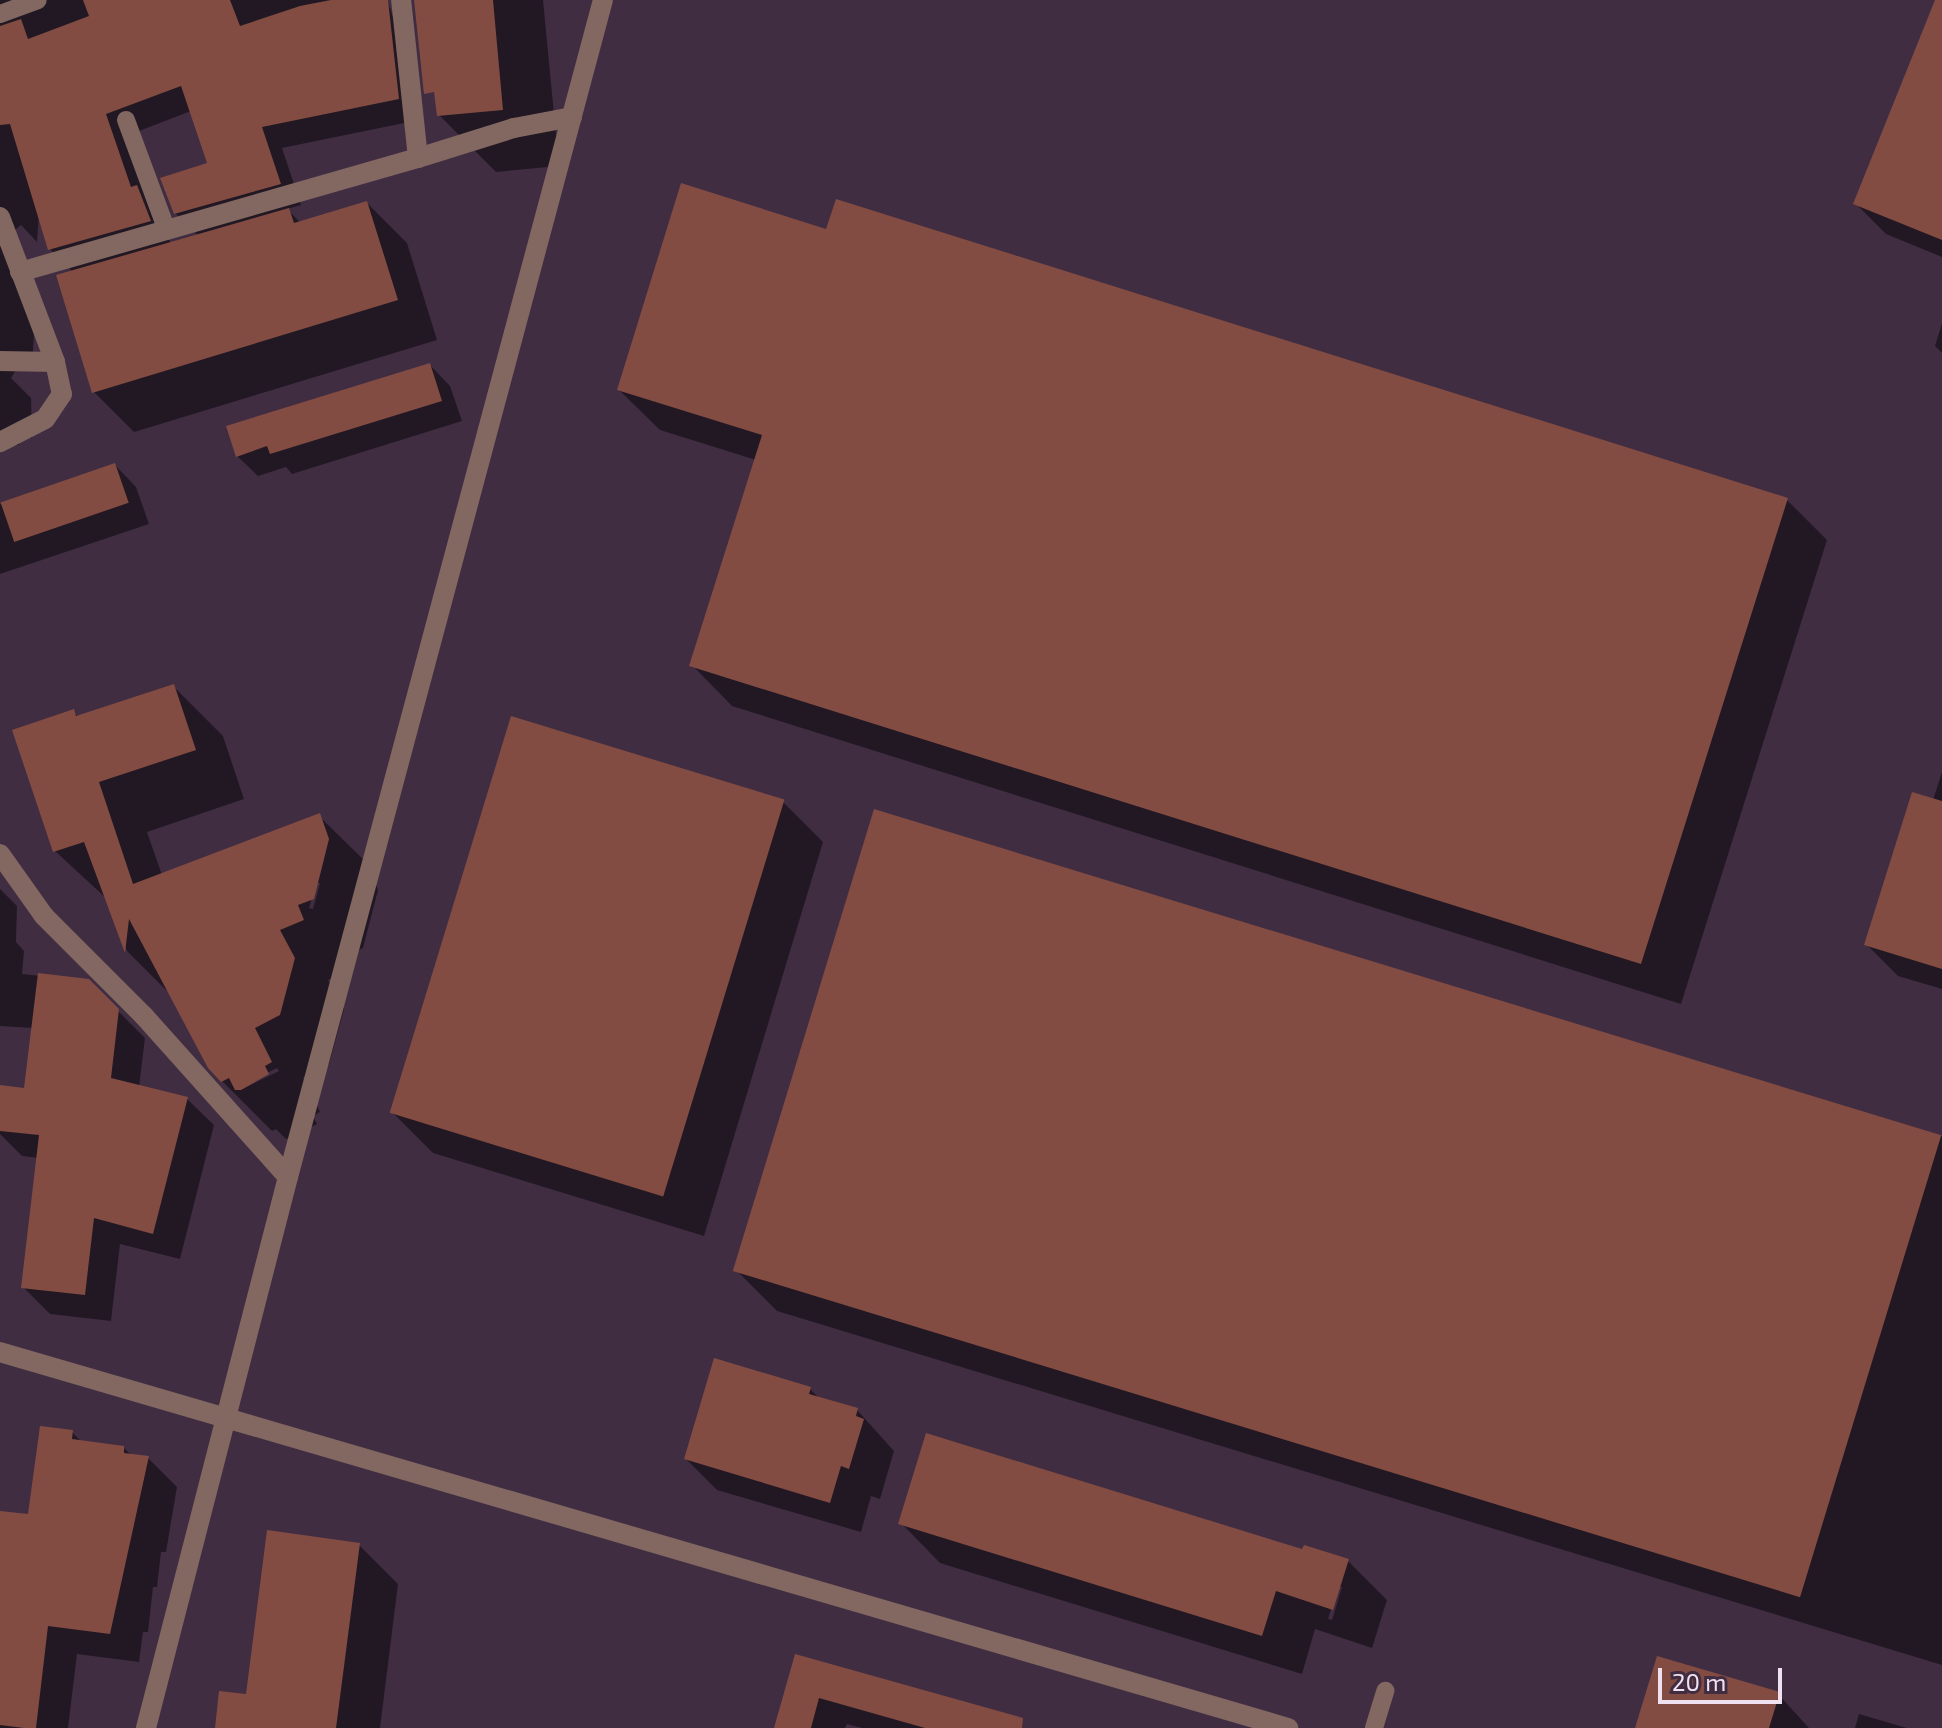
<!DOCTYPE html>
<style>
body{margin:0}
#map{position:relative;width:1942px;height:1728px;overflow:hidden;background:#412d42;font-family:"Exo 2",sans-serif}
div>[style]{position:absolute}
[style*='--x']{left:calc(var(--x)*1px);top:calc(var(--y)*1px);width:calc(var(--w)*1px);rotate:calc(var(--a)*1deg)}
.shadow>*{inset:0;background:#0007}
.building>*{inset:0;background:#834c42;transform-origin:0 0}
.service>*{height:18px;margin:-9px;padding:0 9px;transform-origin:9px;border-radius:9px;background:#826861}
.minor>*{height:20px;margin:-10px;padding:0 10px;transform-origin:10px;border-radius:10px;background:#826861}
.tertiary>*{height:20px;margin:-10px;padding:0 10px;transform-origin:10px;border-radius:10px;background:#826861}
span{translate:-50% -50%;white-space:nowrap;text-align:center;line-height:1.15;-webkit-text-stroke:6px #412d42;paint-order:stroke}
.scale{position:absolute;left:1658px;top:1668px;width:124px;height:36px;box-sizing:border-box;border:4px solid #efe1ef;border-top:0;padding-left:10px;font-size:24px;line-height:28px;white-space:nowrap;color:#efe1ef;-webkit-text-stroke:6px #412d42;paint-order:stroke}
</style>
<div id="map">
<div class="shadow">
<i style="clip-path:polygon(evenodd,0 0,387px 0,414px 76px,419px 120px,282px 148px,301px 205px,287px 209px,301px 223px,367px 203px,407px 243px,437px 340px,134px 432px,94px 392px,73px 272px,50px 249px,39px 213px,37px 242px,21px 225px,8px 236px,35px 313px,32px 369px,16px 370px,11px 378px,31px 398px,32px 438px,20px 437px,19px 445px,5px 445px,0 449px,0 0,191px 111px,209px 164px,175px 213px,199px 236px,171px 244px,126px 136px,191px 111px)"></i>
<i style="clip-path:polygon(428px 0,543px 0,559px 166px,496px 172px,439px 115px)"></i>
<i style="clip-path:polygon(1937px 0,1942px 0,1942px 257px,1886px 234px,1855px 203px)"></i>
<i style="clip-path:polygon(828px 231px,1787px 500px,1827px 540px,1681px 1004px,732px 706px,692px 665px,756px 460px,660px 430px,619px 390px)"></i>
<i style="clip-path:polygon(1942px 323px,1942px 353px,1935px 346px)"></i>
<i style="clip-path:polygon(430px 365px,450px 386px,462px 421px,292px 474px,286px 467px,258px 476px,237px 456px)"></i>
<i style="clip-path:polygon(115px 465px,136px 487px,149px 524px,0 574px,0 504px)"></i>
<i style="clip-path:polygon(evenodd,173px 686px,223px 736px,244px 799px,147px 832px,162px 875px,319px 816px,369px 865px,378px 890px,363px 948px,346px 955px,353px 970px,328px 980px,344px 1009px,329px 1064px,303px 1078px,320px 1112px,313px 1116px,317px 1124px,286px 1139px,276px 1129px,272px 1131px,222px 1081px,173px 997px,127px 951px,108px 900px,55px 851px,73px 712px,79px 717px,173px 686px,316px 883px,320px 883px,313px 909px,309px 908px,316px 883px,173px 686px,277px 1068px,279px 1071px,240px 1090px,240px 1086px,277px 1068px)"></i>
<i style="clip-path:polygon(1942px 772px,1942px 989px,1898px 976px,1867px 945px,1933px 800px)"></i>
<i style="clip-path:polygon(783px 802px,823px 842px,704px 1236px,433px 1153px,392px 1112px)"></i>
<i style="clip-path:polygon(0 889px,17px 906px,16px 942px,24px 951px,22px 974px,88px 981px,145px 1038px,139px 1087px,187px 1099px,214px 1125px,180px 1259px,120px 1244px,111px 1321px,50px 1314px,23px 1287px,39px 1158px,22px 1156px,0 1134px,0 1087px,26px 1090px,33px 1028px,0 1026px)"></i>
<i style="clip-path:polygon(1942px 1136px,1942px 1665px,777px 1311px,736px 1270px)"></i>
<i style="clip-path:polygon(810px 1389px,820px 1399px,857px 1410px,894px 1451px,880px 1499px,871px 1496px,861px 1532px,717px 1490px,686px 1459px)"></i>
<i style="clip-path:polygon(72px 1432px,83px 1443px,124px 1448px,132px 1456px,148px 1458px,177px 1487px,166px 1552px,161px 1552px,157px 1587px,153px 1587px,148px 1632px,143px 1632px,139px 1662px,77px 1654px,68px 1728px,0 1728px,0 1513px,30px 1516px)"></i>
<i style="clip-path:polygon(evenodd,901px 1523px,1348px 1561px,1387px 1600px,1372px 1648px,1315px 1629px,1302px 1674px,940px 1563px,901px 1523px,1338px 1587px,1342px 1587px,1332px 1620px,1328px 1619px,1338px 1587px)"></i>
<i style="clip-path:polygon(359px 1545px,398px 1584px,380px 1728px,217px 1728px,248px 1696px)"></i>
<i style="clip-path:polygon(797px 1656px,989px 1728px,862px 1728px,847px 1724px,845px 1728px,778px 1728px)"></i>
<i style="clip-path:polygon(1778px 1694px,1809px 1728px,1637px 1728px)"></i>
<i style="clip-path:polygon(1859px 1714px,1907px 1728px,1855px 1728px)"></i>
</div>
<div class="building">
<i style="clip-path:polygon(83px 0,230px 0,240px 26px,300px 6px,331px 0,388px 0,399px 99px,262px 127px,281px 184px,174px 214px,160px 178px,207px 163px,181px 86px,106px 114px,131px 187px,137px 185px,151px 221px,48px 250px,10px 124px,0 125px,0 26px,21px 19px,28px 39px,89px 16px)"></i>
<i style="clip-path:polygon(414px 0,493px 0,503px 110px,437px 116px,434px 92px,424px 94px)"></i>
<i style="clip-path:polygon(1935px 0,1942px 0,1942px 240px,1853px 204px)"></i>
<i style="clip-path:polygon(681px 183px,826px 229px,836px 199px,1788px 498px,1641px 964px,689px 666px,762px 435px,617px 390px)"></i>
<i style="clip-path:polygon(367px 201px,398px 300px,92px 393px,56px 275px,289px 208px,294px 223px)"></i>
<i style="clip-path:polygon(430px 363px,442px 401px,270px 454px,267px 446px,236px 457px,226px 426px)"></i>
<i style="left:115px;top:463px;width:42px;height:121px;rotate:71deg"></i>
<i style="clip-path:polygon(174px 684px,196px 750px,99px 782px,133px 884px,320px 813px,329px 839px,314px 899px,298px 905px,304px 920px,280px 930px,295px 958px,280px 1015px,255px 1028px,272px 1062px,265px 1066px,269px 1074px,241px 1090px,235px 1090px,229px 1078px,221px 1082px,208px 1068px,129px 919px,125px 953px,84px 842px,53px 852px,12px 730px,74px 709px,76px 716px)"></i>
<i style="left:511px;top:716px;width:286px;height:415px;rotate:17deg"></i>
<i style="clip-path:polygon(1912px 792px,1942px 801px,1942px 969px,1864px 945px)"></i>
<i style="left:874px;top:809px;width:1116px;height:483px;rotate:17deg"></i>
<i style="clip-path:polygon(38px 973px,89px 979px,119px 1009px,111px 1078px,188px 1097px,153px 1234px,94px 1218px,85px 1295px,21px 1288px,39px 1135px,0 1131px,0 1085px,24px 1088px)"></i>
<i style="clip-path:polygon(714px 1358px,811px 1387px,809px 1394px,858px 1408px,856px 1416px,864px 1419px,849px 1469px,841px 1466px,830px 1503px,684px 1459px)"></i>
<i style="clip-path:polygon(40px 1426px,73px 1430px,72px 1439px,124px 1446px,124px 1453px,149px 1456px,110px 1634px,48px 1626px,36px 1728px,24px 1728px,0 1725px,0 1511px,28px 1514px)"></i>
<i style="clip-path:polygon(926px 1433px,1302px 1549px,1304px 1545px,1349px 1559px,1333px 1610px,1276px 1591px,1262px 1636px,898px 1524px)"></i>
<i style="clip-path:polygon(267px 1530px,360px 1543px,336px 1728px,215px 1728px,219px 1691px,246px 1694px)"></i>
<i style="clip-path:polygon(795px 1654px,1023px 1718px,1022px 1728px,925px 1728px,819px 1698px,811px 1728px,774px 1728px)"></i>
<i style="clip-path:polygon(1657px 1656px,1780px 1692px,1769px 1728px,1635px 1728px)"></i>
</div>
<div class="service">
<i style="--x:0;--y:14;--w:40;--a:-20.2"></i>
<i style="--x:126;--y:120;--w:118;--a:69.7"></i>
<i style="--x:1374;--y:1728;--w:39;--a:-73"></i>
</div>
<div class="minor">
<i style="--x:418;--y:158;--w:101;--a:-17.4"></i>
<i style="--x:514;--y:128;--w:59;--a:-10.7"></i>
<i style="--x:0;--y:217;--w:155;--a:69.2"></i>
<i style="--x:55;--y:362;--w:33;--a:78"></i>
<i style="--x:62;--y:394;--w:30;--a:124"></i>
<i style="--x:45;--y:419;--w:51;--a:152.9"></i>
<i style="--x:20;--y:272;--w:414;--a:-16"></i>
<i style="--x:418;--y:158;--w:159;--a:-96.1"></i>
<i style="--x:0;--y:361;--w:55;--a:1"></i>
<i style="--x:0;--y:854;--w:76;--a:54.6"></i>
<i style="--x:44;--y:916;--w:141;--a:45"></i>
<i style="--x:144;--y:1016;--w:216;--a:48.2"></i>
</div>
<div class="tertiary">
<i style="--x:0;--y:1352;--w:1342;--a:16.27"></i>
<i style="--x:146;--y:1728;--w:569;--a:-75.55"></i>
<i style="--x:288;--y:1177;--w:1218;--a:-75.02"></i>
</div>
<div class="scale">20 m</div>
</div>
